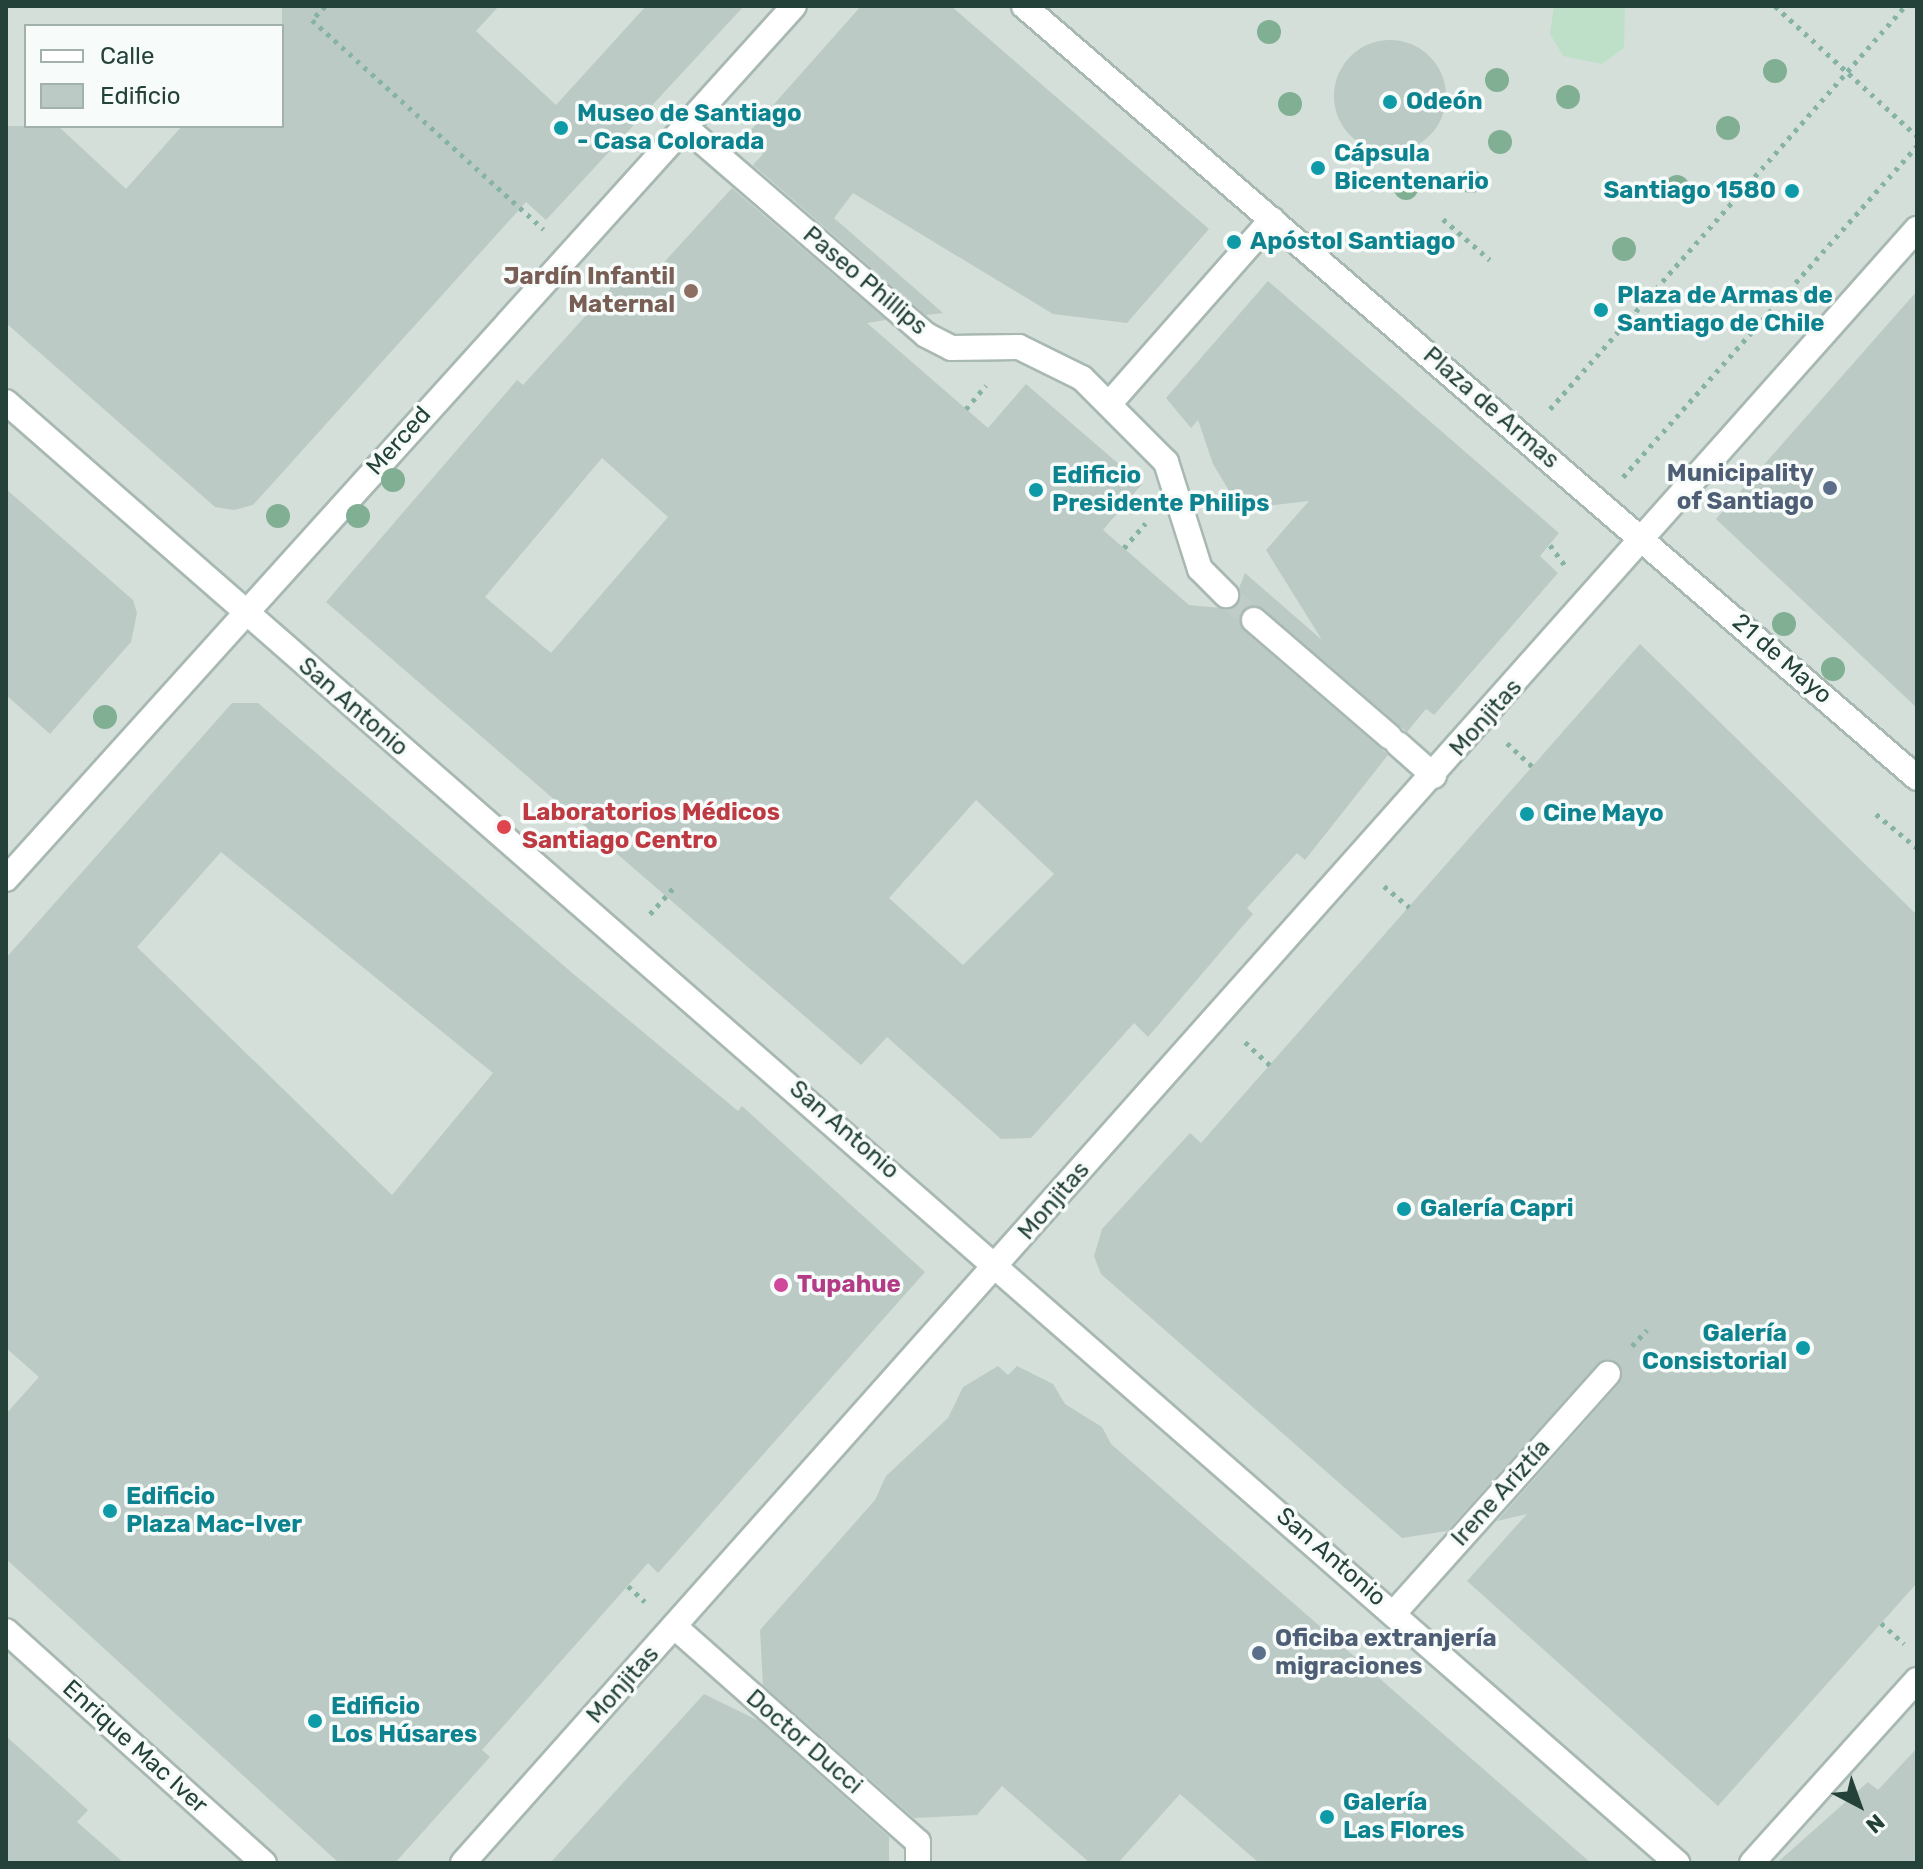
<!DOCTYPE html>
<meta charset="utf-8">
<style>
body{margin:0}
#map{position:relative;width:1923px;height:1869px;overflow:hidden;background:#e6efeb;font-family:Rubik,sans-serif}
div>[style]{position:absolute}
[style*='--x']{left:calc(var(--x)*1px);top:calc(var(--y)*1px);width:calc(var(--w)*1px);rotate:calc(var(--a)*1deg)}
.built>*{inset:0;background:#d4dfda}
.green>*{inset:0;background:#bfe0c8}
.building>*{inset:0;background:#bbcac4}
.round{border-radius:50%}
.pedestrian-tunnel>*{height:24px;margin-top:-12px;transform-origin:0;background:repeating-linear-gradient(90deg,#bfccc8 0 24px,transparent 0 36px)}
.path>*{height:5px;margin-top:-2.5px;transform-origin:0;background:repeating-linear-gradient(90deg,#86b3a5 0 4px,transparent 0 10px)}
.roads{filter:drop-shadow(2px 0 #a8b8b2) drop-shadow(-2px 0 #a8b8b2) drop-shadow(0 2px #a8b8b2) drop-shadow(0 -2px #a8b8b2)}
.pedestrian>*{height:24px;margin:-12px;padding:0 12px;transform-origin:12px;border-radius:12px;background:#fff}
.minor>*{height:24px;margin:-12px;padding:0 12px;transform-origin:12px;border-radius:12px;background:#fff}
.secondary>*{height:24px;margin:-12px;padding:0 12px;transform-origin:12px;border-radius:12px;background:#fff}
.trees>*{width:24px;height:24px;margin:-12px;border-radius:50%;background:#80af93}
.dots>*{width:22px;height:22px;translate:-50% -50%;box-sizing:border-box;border:4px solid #f7fbf9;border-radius:50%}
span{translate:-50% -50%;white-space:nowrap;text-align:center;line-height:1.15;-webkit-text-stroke:7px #f7fbf9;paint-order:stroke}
.culture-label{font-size:24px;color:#0d838f;font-weight:700}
.left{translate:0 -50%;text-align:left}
.right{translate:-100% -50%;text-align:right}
.education-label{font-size:24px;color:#785e54;font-weight:700}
.street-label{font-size:24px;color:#24423a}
.service-label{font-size:24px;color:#4e5e75;font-weight:700}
.health-label{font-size:24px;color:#be3a42;font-weight:700}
.hotel-label{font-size:24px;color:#b23c85;font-weight:700}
.frame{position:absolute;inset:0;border:8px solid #24423a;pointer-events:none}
.legend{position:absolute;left:24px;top:24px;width:260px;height:104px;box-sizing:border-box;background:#f7fbf9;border:2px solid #a3b1ad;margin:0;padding:10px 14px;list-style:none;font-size:24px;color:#24423a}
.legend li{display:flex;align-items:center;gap:16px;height:40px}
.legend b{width:40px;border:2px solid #a3b1ad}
.north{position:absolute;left:1819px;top:1765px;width:80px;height:80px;-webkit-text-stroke:6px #f7fbf9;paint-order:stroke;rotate:139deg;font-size:22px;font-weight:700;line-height:32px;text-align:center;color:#24423a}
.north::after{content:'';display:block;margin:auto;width:28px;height:36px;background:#24423a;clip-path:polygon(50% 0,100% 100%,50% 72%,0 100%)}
</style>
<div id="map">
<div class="built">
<i style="clip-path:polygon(evenodd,6px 6px,1917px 6px,1917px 1863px,6px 1863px,6px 6px,26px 26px,282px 26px,282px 126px,26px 126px,26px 26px)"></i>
</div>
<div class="green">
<i style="clip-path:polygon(1554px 6px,1625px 6px,1624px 48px,1602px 64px,1563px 56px,1550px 34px)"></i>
</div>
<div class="building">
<i style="clip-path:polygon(282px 6px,499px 6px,476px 31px,556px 105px,646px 6px,744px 6px,546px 220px,526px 202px,253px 505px,234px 510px,215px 507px,6px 323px,6px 126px,58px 126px,126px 189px,182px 126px,282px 126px)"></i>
<i style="clip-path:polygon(861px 6px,951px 6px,1209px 229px,1127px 323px,1053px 314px,853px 193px,834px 218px,943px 313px,926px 315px,753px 165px,763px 154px,744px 138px)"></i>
<i class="round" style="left:1334px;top:40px;width:112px;height:112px"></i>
<i style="clip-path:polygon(evenodd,732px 188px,886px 320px,867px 323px,988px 428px,1026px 384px,1142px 484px,1103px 530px,1189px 605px,1231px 609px,1245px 573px,1322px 640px,1266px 550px,1309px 501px,1240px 509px,1213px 464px,1198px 420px,1191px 428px,1166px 398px,1268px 281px,1559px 533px,1540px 556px,1558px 573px,1434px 715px,1426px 709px,1407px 732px,1264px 609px,1243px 610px,1244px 631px,1388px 755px,1305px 860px,1297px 853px,1247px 908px,1253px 914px,1148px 1037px,1134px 1023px,1031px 1138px,1001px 1139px,887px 1037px,861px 1065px,326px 602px,517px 380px,523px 385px,629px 268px,645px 283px,732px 188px,602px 458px,668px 517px,551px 653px,485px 597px,602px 458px,732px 188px,976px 800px,1054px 874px,963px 965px,889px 898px,976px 800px)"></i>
<i style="clip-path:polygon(1917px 291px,1917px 708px,1716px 519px)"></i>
<i style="clip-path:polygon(6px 489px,133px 600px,137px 613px,131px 642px,50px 734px,6px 695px)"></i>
<i style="clip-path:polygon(1640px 644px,1917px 915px,1917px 1583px,1718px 1806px,1467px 1581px,1527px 1514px,1497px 1521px,1619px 1384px,1617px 1362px,1597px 1364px,1447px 1531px,1402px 1538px,1101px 1274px,1094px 1256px,1102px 1229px,1190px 1133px,1201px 1143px)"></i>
<i style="clip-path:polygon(evenodd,232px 703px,258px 703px,577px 977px,738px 1111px,742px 1106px,925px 1272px,658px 1573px,648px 1563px,482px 1750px,490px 1757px,395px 1863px,339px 1863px,6px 1559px,6px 1414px,39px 1377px,6px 1348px,6px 958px,232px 703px,221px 852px,493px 1073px,392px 1195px,137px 947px,221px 852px)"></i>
<i style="clip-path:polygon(998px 1366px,1008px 1375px,1017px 1366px,1053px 1384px,1065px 1404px,1102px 1427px,1111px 1444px,1591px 1863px,1259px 1863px,1180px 1794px,1118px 1863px,1090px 1863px,1002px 1786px,977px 1815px,914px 1818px,763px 1685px,760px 1630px,875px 1500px,886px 1476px,948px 1418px,963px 1387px)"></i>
<i style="clip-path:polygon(704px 1694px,759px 1721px,889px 1837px,889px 1863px,550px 1863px)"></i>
<i style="clip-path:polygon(6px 1736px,88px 1810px,77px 1822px,124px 1863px,6px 1863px)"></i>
<i style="clip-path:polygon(1917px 1748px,1917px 1863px,1777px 1863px,1868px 1782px,1878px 1790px)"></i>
</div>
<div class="pedestrian-tunnel">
<i style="--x:1226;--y:595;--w:38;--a:42"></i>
</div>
<div class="path">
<i style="--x:325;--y:6;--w:19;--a:133"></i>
<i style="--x:312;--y:20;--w:312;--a:42.1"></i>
<i style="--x:1775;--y:6;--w:193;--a:42.5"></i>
<i style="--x:1443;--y:219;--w:62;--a:41.1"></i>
<i style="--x:573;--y:304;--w:17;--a:40"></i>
<i style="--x:966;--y:409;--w:31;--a:-50"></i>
<i style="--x:1550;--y:409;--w:537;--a:-48.62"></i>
<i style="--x:1623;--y:477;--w:443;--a:-48.4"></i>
<i style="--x:1550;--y:545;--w:27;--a:54"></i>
<i style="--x:1124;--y:548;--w:33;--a:-49"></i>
<i style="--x:1507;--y:743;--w:35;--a:43"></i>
<i style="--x:1876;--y:814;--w:53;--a:39.7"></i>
<i style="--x:1384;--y:886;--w:33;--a:40"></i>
<i style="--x:650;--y:914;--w:38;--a:-48"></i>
<i style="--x:1245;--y:1042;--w:34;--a:43"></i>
<i style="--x:1632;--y:1346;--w:22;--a:-47"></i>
<i style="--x:628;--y:1586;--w:23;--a:43"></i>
<i style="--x:1881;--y:1623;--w:31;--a:42"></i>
</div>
<div class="roads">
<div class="pedestrian">
<i style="--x:1024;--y:6;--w:1180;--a:40.84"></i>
<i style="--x:684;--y:126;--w:320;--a:40.8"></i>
<i style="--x:926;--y:335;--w:28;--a:27"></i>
<i style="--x:951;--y:348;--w:68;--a:-0.8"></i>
<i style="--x:1019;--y:347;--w:70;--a:26.2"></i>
<i style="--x:1082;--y:378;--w:119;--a:45"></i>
<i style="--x:1166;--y:462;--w:112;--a:72.4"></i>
<i style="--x:1200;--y:569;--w:37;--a:45"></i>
<i style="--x:1110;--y:403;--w:245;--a:-48.6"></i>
<i style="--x:1254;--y:620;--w:179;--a:40.7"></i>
<i style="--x:1398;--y:744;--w:48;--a:41.6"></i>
<i style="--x:1394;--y:1613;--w:321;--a:-48.2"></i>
</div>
<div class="minor">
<i style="--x:6;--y:402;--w:2220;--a:41.16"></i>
<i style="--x:6;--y:879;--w:1176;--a:-47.93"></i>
<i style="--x:675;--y:1627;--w:324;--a:41.5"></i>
<i style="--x:918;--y:1842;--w:21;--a:90"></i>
<i style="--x:6;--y:1631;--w:347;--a:42"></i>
<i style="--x:1752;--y:1863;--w:246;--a:-48"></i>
</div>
<div class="secondary">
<i style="--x:463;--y:1863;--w:2187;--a:-48.34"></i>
</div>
</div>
<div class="trees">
<i style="left:1269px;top:32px"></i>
<i style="left:1775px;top:71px"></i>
<i style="left:1497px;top:80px"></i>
<i style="left:1568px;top:97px"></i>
<i style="left:1290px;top:104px"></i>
<i style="left:1728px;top:128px"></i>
<i style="left:1500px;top:142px"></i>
<i style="left:1471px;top:181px"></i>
<i style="left:1677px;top:187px"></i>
<i style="left:1406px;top:188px"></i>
<i style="left:1624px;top:249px"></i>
<i style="left:393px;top:480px"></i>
<i style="left:278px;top:516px"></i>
<i style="left:358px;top:516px"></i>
<i style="left:1784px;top:624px"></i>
<i style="left:1833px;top:669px"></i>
<i style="left:105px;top:717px"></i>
</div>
<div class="dots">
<i style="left:1390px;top:102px;background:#0f9aa8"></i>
<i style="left:561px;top:128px;background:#0f9aa8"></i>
<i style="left:1318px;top:168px;background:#0f9aa8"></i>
<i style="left:1792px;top:191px;background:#0f9aa8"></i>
<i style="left:1234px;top:242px;background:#0f9aa8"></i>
<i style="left:691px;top:291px;background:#8d6e63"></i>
<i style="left:1601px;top:310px;background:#0f9aa8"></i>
<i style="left:1830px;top:488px;background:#5c6f8a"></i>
<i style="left:1036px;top:490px;background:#0f9aa8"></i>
<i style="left:1527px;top:814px;background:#0f9aa8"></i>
<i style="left:504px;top:827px;background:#e0444e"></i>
<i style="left:1404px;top:1209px;background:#0f9aa8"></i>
<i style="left:781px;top:1285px;background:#d1479c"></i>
<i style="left:1803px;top:1348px;background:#0f9aa8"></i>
<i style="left:110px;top:1511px;background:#0f9aa8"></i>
<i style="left:1259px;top:1653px;background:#5c6f8a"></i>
<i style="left:315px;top:1721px;background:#0f9aa8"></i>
<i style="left:1327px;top:1817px;background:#0f9aa8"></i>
</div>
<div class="culture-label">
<span class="left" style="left:1406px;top:102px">Odeón</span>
<span class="left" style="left:577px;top:128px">Museo de Santiago<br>- Casa Colorada</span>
<span class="left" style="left:1334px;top:168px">Cápsula<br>Bicentenario</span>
<span class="right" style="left:1776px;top:191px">Santiago 1580</span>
<span class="left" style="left:1250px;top:242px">Apóstol Santiago</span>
<span class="left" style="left:1617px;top:310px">Plaza de Armas de<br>Santiago de Chile</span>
<span class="left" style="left:1052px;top:490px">Edificio<br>Presidente Philips</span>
<span class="left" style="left:1543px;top:814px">Cine Mayo</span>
<span class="left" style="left:1420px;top:1209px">Galería Capri</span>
<span class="right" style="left:1787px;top:1348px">Galería<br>Consistorial</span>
<span class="left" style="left:126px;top:1511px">Edificio<br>Plaza Mac-Iver</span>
<span class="left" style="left:331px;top:1721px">Edificio<br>Los Húsares</span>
<span class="left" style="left:1343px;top:1817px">Galería<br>Las Flores</span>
</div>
<div class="education-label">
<span class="right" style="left:675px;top:291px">Jardín Infantil<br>Maternal</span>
</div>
<div class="street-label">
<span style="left:865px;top:281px;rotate:40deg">Paseo Phillips</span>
<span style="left:1491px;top:408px;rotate:41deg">Plaza de Armas</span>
<span style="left:399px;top:441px;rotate:-48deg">Merced</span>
<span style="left:1782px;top:659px;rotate:41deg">21 de Mayo</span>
<span style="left:353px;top:707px;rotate:41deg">San Antonio</span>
<span style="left:1486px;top:718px;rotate:-48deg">Monjitas</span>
<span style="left:844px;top:1130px;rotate:41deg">San Antonio</span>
<span style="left:1054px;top:1201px;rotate:-49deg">Monjitas</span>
<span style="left:1501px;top:1493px;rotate:-48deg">Irene Ariztía</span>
<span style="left:1331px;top:1557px;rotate:41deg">San Antonio</span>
<span style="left:623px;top:1685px;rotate:-48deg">Monjitas</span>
<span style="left:804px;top:1742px;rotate:41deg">Doctor Ducci</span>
<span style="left:135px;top:1747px;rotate:42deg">Enrique Mac Iver</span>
</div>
<div class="service-label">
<span class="right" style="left:1814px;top:488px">Municipality<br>of Santiago</span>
<span class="left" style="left:1275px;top:1653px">Oficiba extranjería<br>migraciones</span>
</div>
<div class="health-label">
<span class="left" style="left:522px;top:827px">Laboratorios Médicos<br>Santiago Centro</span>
</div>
<div class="hotel-label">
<span class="left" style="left:797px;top:1285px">Tupahue</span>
</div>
<div class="frame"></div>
<ul class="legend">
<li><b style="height:10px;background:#fff"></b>Calle</li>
<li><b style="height:22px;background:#bbcac4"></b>Edificio</li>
</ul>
<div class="north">N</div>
</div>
